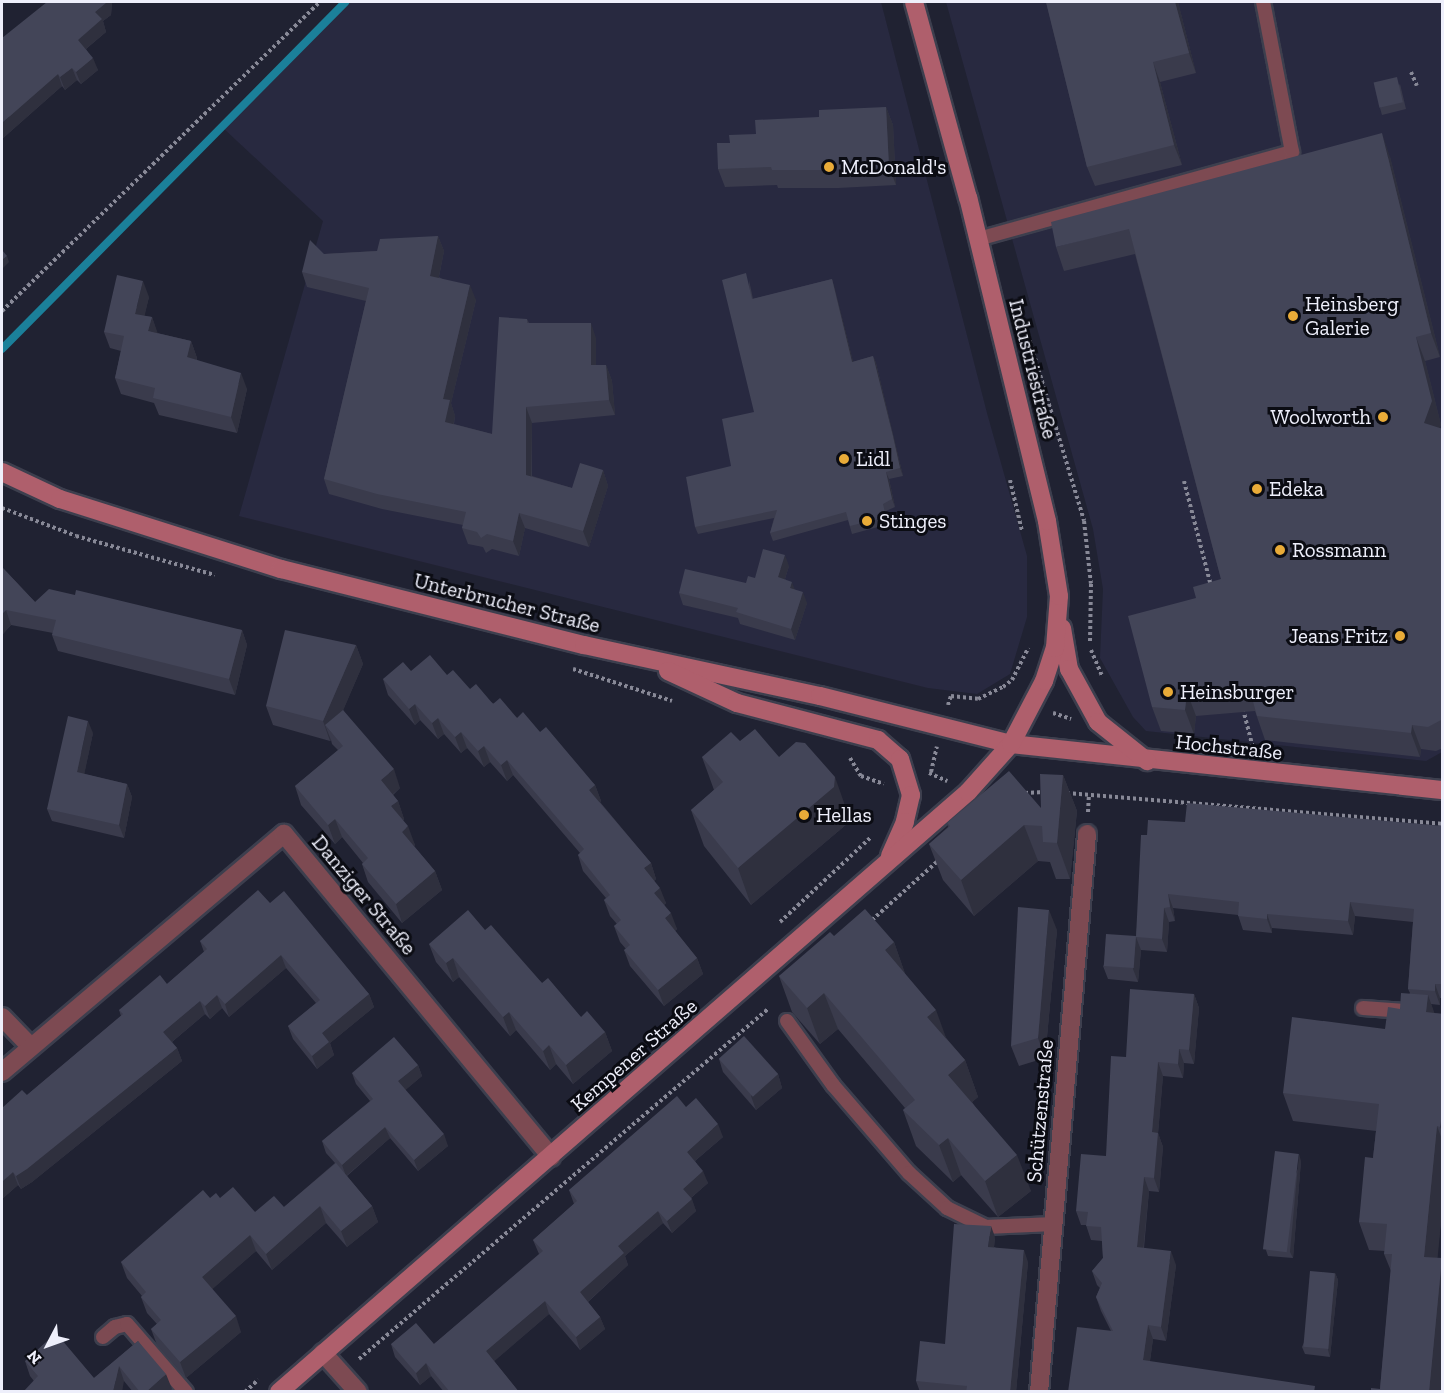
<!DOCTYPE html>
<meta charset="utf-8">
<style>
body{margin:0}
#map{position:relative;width:1444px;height:1393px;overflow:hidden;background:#202232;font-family:"Zilla Slab",serif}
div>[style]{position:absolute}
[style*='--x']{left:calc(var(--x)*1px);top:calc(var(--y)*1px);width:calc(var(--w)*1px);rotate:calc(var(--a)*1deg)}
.built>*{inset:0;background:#282940}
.stream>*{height:8px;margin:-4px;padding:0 4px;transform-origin:4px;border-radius:4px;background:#1b809a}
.path>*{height:4px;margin-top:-2px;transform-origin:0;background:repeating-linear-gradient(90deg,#888997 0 3px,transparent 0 6px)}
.roads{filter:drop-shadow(2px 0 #3d3f4e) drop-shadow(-2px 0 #3d3f4e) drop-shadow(0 2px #3d3f4e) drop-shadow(0 -2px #3d3f4e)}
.lane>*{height:14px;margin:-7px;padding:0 7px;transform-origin:7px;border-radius:7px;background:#7d4a52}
.street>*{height:18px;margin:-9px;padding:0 9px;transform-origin:9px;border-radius:9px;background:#7d4a52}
.secondary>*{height:18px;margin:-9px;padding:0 9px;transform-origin:9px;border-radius:9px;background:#af5f6c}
.wall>*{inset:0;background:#3a3b4c}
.shaded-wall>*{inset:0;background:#2f303e}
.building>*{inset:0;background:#434558;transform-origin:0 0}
.dots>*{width:16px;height:16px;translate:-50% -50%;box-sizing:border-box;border:3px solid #0b0c13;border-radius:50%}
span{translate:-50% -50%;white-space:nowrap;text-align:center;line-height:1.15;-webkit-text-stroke:6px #0b0c13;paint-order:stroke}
.poi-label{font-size:21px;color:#eeeffb}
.left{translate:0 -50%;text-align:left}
.right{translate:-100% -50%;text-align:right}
.street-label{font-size:21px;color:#eeeffb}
.frame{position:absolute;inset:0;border:3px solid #eeeffb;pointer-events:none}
.north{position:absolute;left:18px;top:1315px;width:60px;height:60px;-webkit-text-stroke:4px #0b0c13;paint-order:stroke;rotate:229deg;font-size:16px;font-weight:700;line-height:24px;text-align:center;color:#eeeffb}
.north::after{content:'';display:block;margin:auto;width:21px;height:27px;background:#eeeffb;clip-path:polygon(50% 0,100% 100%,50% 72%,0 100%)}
</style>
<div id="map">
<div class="built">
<i style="clip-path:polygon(344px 2px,881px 2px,987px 413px,1027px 556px,1027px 617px,1010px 674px,977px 694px,928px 688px,239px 516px,323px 221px,222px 127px)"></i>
<i style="clip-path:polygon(946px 2px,1442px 2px,1442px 752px,1426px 761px,1146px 731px,1133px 717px,1100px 658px,1103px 589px,1093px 529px)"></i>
</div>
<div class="stream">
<i style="--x:2;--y:349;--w:488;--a:-45.3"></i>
</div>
<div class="path">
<i style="--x:1411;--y:72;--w:15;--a:67"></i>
<i style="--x:2;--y:311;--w:443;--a:-44.2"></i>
<i style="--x:1028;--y:335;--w:194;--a:73.2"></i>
<i style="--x:1084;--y:521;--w:63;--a:83.7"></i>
<i style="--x:1091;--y:584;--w:59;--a:91"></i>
<i style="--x:1010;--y:480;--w:52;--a:76.8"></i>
<i style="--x:1184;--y:481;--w:108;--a:75.6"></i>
<i style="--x:2;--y:508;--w:79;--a:20.7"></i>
<i style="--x:76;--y:536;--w:144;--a:15.7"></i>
<i style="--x:1091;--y:650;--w:28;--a:67"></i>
<i style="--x:573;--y:669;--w:104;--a:17.9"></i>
<i style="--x:948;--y:705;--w:9;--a:-72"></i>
<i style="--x:951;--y:696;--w:27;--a:6"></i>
<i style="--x:978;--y:699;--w:28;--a:-26"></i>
<i style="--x:1003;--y:687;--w:11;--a:-38"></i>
<i style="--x:1012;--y:680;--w:36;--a:-63"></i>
<i style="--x:1243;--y:709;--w:40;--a:75.6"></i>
<i style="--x:1053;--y:713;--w:19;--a:18"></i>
<i style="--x:850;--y:758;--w:21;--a:59"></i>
<i style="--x:861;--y:776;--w:24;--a:19"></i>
<i style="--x:931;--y:772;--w:26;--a:-77"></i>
<i style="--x:929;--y:773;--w:20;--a:24"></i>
<i style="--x:1025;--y:793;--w:19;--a:-3"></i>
<i style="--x:1067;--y:793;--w:376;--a:4.7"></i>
<i style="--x:1088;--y:812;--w:18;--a:-87"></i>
<i style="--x:872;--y:920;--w:91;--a:-41.9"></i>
<i style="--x:780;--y:922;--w:125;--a:-43"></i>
<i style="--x:359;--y:1359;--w:538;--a:-40.56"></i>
<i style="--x:245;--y:1392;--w:18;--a:-43"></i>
</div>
<div class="roads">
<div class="lane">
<i style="--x:978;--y:239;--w:326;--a:-15.5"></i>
<i style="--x:1292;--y:152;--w:153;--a:-100.9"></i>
<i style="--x:1363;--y:1008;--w:42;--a:4.1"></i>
<i style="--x:787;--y:1021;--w:79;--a:54.3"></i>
<i style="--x:833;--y:1085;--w:116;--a:49.2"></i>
<i style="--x:909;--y:1173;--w:52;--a:42.6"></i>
<i style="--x:947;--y:1208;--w:43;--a:26"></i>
<i style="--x:986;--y:1227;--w:67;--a:-2.6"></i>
<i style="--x:103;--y:1337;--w:16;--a:-40"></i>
<i style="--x:115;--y:1327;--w:12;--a:-14"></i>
<i style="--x:127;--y:1324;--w:90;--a:49.1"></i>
</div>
<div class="street">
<i style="--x:2;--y:1017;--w:40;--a:46"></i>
<i style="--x:2;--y:1072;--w:369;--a:-40.2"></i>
<i style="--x:284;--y:834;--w:419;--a:50.4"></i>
<i style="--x:323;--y:1353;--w:52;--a:48.1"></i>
<i style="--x:1039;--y:1392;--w:560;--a:-85.08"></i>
</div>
<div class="secondary">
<i style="--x:2;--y:472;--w:64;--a:25"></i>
<i style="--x:60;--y:499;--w:232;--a:17.6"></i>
<i style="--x:281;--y:569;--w:312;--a:14.1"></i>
<i style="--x:584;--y:645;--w:241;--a:12.2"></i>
<i style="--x:820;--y:696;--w:197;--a:14.1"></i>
<i style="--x:1011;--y:744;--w:433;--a:6.1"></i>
<i style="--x:1062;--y:628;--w:42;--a:80.3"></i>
<i style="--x:1069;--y:669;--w:60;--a:61.3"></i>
<i style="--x:1098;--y:722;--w:63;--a:38.5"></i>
<i style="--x:668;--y:671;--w:76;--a:24.9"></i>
<i style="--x:737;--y:703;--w:146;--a:14.7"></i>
<i style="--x:878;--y:740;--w:29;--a:41"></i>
<i style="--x:900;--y:759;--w:38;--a:73"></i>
<i style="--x:911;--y:795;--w:28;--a:103"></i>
<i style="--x:905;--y:822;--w:37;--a:114"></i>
<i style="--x:279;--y:1392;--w:914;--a:-41.05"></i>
<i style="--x:968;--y:792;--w:64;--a:-48.1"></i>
<i style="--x:1011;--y:744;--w:71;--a:-62.4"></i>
<i style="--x:1044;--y:681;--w:35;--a:-72"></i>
<i style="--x:1055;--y:648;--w:52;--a:-85.6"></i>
<i style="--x:1059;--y:596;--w:76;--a:-99.1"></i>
<i style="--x:1047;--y:521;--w:333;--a:-103.7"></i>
<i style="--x:968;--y:198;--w:203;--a:-105.4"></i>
</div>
</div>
<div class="wall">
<i style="clip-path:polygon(47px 2px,112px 2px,111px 15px,103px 21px,106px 32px,86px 49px,98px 70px,81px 84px,77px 80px,65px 90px,62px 86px,2px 139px)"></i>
<i style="clip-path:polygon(1046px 2px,1178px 2px,1196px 73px,1160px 82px,1182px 165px,1095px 186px,1087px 167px)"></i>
<i style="clip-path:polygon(1400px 84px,1406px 109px,1382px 115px,1380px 108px)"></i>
<i style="clip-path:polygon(886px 107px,893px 125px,896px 185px,838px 188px,778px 188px,777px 185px,725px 187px,718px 169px,730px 143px,756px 134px,819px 117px)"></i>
<i style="clip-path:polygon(1390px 157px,1440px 357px,1425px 361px,1441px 425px,1439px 428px,1443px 429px,1443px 748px,1436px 751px,1421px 749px,1420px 757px,1265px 740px,1255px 711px,1196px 716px,1194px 734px,1161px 731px,1152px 707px,1196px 598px,1221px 579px,1135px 254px,1064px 271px,1056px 247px)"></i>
<i style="clip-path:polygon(438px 236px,444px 251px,439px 277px,476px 300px,451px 403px,455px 416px,454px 424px,492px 434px,527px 319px,529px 323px,596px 338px,596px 365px,606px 365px,612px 381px,615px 415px,532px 423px,532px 476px,572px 488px,603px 470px,608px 486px,589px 547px,525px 528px,519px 556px,492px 549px,486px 553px,483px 547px,468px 544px,462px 528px,463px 525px,382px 509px,329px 494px,324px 479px,366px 301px,307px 287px,302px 272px,324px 254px,377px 251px)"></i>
<i style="clip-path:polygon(832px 279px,834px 286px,853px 362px,873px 356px,876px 363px,895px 443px,903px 476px,889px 479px,895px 507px,886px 511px,889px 524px,852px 534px,848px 520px,773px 541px,770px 533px,774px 518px,698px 534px,695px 527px,731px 466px,754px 412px,749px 280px,753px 299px)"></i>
<i style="clip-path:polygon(149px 297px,144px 316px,152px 317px,157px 333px,191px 341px,197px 358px,197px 360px,247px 389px,237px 433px,159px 415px,154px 403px,121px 394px,115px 378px,121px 351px,110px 348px,104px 332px)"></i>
<i style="clip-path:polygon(789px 566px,785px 579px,807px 603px,795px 640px,740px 624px,738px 618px,683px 605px,679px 593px,746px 583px,755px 578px)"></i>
<i style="clip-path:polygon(2px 567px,35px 602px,242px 630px,247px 645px,235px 695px,58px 651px,52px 635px,53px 633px,11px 625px,2px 635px)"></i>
<i style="clip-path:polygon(356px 645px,363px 664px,343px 710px,400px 788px,393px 795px,398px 801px,404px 819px,403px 821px,415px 845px,414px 846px,435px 871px,442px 890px,402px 923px,368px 882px,362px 864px,363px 863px,342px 837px,335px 844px,301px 805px,295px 786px,338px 750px,332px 744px,331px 740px,330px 741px,273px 725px,266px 706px)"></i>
<i style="clip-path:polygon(411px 671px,447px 675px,540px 732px,595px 785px,601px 801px,600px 802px,651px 863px,656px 879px,654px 881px,666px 903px,664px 905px,677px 929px,675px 931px,697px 958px,703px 974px,664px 1006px,630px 966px,624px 950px,626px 949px,620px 942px,614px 926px,617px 924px,610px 916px,604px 900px,606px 898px,583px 871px,578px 855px,580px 853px,513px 775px,507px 781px,490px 762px,484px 767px,467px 748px,461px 753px,444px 734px,438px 739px,420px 720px,415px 725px,388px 695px,383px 679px)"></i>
<i style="clip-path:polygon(93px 733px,84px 774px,127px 784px,132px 797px,124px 838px,52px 821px,47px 809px)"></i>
<i style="clip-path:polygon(740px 741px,779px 757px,848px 814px,848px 823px,751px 905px,704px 846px,691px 810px,714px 790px,702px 757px)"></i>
<i style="clip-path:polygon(1063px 775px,1077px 811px,1070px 879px,1056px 879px,1050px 862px,1038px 861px,974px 916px,943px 880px,929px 844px,948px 827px,947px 823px,1041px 808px)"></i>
<i style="clip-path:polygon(1185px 822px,1443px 826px,1443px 998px,1440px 998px,1440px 1005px,1431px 1004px,1434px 1013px,1443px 1014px,1443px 1201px,1437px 1258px,1442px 1258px,1443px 1260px,1442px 1392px,1371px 1392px,1380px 1389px,1391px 1271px,1384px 1254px,1385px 1251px,1369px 1250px,1359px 1222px,1373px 1158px,1376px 1131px,1293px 1121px,1283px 1093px,1385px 1029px,1400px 1009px,1410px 993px,1408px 989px,1413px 922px,1355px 916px,1353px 935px,1272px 928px,1272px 933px,1243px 930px,1238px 915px,1173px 908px,1175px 921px,1169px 922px,1167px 952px,1141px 950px,1138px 982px,1108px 979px,1103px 966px,1136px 936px,1147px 835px)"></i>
<i style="clip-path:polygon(270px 903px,369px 994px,374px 1007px,330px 1043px,334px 1055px,317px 1069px,293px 1039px,288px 1026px,316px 1003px,286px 968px,229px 1017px,222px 1008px,210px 1019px,205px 1014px,172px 1042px,177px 1048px,182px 1061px,32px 1182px,21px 1189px,18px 1185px,2px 1199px,27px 1095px,121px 1016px,119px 1010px,167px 984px,204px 952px,200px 941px)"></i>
<i style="clip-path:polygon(485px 930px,542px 983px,581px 1017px,605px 1032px,612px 1051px,573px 1084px,556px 1064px,550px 1070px,516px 1030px,510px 1036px,459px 977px,453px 982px,436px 962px,429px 944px)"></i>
<i style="clip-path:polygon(1057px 930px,1045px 1058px,1019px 1066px,1011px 1046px)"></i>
<i style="clip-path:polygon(834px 936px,894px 942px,905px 974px,947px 1039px,965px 1060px,978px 1097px,972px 1102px,1031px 1191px,998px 1217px,961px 1175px,953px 1182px,916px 1146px,903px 1110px,905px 1108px,838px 1029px,820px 1044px,792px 1012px,779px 976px)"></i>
<i style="clip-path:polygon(1194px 994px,1199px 1008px,1194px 1064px,1184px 1063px,1183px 1078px,1163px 1076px,1158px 1133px,1163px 1147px,1159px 1192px,1149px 1191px,1144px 1248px,1176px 1265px,1166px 1341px,1153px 1339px,1150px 1361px,1068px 1392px,1111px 1331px,1101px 1311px,1096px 1297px,1100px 1288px,1097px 1285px,1092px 1271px,1103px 1258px,1102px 1241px,1091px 1240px,1086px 1225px,1081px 1225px,1076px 1211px,1106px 1156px,1126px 1057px)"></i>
<i style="clip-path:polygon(719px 1059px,778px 1074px,782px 1088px,756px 1110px,723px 1072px)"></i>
<i style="clip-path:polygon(418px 1065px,422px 1076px,405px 1090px,448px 1146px,418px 1171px,390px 1138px,347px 1176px,372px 1206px,378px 1222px,347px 1247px,326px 1223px,272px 1270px,256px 1251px,212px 1289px,241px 1332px,186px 1378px,157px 1345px,151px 1329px,157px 1324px,147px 1313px,141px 1297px,142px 1296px,127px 1278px,121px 1262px,210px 1198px,220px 1198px,255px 1212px,284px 1207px,335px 1163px,326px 1153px,322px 1141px,370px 1101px,356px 1084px,352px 1073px)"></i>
<i style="clip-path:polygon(686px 1107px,723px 1137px,695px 1161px,708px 1183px,691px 1198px,696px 1211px,672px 1233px,663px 1223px,625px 1256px,628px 1265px,588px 1302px,600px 1317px,605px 1329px,580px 1350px,549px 1314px,494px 1361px,519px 1392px,444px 1392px,431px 1376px,420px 1385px,395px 1357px,391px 1344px,434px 1344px,539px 1254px,533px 1240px,574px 1204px,569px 1190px)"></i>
<i style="clip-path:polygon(1301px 1161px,1293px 1258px,1268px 1256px,1266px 1250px)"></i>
<i style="clip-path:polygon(995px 1237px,994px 1247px,1028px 1262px,1016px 1392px,920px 1392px,916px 1381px,945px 1344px)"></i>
<i style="clip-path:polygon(1335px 1273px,1338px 1280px,1330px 1357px,1305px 1354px,1302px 1347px)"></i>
<i style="clip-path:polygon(138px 1341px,172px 1389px,169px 1392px,133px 1392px,124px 1381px,34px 1381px,30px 1376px,25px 1361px,94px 1378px)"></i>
</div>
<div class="shaded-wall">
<i style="clip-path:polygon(106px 2px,112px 2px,111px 15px,103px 21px,106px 32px,82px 52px,78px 40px,95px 12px)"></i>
<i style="clip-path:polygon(1175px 2px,1178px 2px,1196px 73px,1189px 53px)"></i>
<i style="clip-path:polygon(93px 58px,98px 70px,81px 84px,76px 72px)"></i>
<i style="clip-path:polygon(1153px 62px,1160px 82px,1182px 165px,1174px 145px)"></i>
<i style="clip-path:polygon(72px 68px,77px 80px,65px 90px,60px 77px)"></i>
<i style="clip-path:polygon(58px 74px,62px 86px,2px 139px,2px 123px)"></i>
<i style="clip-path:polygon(886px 107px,893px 125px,896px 185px,889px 167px)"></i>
<i style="clip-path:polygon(1382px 133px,1390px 157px,1440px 357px,1431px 333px)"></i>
<i style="clip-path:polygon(438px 236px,444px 251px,436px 291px,430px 276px)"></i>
<i style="clip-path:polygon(7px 256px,9px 262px,2px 269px,2px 260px)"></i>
<i style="clip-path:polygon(832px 279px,834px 286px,855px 369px,852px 362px)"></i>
<i style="clip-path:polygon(143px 281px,149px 297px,141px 331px,135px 314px)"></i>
<i style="clip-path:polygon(470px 285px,476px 300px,451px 403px,455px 416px,451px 437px,445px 422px,443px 399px)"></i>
<i style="clip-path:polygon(152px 317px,158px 334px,148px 331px)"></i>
<i style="clip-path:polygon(591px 323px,596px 338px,596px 380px,591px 365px)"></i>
<i style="clip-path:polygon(1416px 337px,1425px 361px,1441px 425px,1433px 447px,1424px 423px)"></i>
<i style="clip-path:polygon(191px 341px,197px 358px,193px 374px,187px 357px)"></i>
<i style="clip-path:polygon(873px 356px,876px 363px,903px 476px,900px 468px)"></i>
<i style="clip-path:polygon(606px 365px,612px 381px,615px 415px,609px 400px)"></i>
<i style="clip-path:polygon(241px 373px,247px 389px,237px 433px,231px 417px)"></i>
<i style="clip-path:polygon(526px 407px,532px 423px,531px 490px,526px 475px)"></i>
<i style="clip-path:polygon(603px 470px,608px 486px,589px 547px,583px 531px)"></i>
<i style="clip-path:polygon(886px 472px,889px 479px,895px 507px,892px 499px)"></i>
<i style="clip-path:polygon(519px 513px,525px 528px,519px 556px,513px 541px)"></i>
<i style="clip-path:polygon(785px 555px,789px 566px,782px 588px,778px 577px)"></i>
<i style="clip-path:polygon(792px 582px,796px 593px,790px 588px)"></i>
<i style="clip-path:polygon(803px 592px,807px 603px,795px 640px,791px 629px)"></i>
<i style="clip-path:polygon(6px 610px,11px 625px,2px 635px,2px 614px)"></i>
<i style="clip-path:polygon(242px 630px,247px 645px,235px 695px,229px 679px)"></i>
<i style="clip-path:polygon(356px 645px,363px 664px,333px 734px,325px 725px,331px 740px,330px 741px,323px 721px)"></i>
<i style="clip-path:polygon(1187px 692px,1196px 716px,1194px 734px,1185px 710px)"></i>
<i style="clip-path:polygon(415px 704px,420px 720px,415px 725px,409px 709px)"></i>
<i style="clip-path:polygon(438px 718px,444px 734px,438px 739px,432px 723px)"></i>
<i style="clip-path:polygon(88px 721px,93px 733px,82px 785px,77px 772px)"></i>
<i style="clip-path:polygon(1412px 725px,1421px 749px,1420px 757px,1411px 733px)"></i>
<i style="clip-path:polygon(461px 732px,467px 748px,461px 753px,455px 737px)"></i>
<i style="clip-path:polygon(484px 746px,490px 762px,484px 767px,478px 751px)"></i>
<i style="clip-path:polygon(507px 760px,513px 775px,507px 781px,501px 765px)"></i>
<i style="clip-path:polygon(394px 769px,400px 788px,387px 799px,381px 780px)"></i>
<i style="clip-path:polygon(1063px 775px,1077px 811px,1070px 879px,1057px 843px)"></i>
<i style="clip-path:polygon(835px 777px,848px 814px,848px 823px,751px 905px,738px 868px)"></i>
<i style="clip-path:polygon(127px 784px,132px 797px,124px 838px,119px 825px)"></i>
<i style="clip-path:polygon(595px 785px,601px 801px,595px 806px,589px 790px)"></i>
<i style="clip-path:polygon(398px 801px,404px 819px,398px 825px,391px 806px)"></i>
<i style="clip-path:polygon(335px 819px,342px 837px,335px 844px,328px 825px)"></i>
<i style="clip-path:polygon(1024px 825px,1038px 861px,974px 916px,961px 880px)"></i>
<i style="clip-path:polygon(408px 826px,415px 845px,409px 850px,402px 832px)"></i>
<i style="clip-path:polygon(651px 863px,656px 879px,650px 884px,644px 868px)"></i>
<i style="clip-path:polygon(435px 871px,442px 890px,402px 923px,396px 904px)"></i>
<i style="clip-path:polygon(660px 888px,666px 903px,660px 909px,654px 893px)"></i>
<i style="clip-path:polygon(1168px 894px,1173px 908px,1175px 921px,1170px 907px)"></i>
<i style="clip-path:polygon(1350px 902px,1355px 916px,1353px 935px,1348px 921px)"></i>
<i style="clip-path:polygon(1164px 908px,1169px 922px,1167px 952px,1162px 939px)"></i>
<i style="clip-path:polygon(1049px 910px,1057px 930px,1045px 1058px,1038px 1038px)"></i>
<i style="clip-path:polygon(671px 913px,677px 929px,670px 934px,665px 918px)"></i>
<i style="clip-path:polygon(1267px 914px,1272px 928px,1272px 933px,1267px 919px)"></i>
<i style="clip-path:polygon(1136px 937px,1141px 950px,1138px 982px,1133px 969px)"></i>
<i style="clip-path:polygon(894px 942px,907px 979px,885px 950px)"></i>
<i style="clip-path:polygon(281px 955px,286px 968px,229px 1017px,225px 1004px)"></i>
<i style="clip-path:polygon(453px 958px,459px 977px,453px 982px,446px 963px)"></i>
<i style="clip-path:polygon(697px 958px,703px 974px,664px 1006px,658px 990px)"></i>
<i style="clip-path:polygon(1435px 984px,1440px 998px,1440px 1005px,1435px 991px)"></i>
<i style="clip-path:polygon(824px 993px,838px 1029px,820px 1044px,807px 1008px)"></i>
<i style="clip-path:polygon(369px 994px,374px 1007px,330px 1043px,334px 1055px,317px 1069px,312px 1056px,322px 1033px)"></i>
<i style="clip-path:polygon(1194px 994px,1199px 1008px,1194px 1064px,1189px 1050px)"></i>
<i style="clip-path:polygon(217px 995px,222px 1008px,210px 1019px,205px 1006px)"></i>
<i style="clip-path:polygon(1428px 995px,1438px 1023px,1426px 1012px)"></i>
<i style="clip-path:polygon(200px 1001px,205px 1014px,168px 1045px,163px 1032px)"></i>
<i style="clip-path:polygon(936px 1010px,949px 1046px,927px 1017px)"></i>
<i style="clip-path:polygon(509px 1012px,516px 1030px,510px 1036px,503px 1017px)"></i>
<i style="clip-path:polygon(605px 1032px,612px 1051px,573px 1084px,566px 1065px)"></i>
<i style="clip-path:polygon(549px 1045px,556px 1064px,550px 1070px,543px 1051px)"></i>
<i style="clip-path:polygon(177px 1048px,182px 1061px,32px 1182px,21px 1189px,16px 1176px)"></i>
<i style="clip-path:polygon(1179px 1049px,1184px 1063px,1183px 1078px,1178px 1064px)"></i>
<i style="clip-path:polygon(965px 1060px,978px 1097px,962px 1111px,948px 1075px)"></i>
<i style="clip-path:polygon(1158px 1062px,1163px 1076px,1157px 1146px,1158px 1133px,1163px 1147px,1159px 1192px,1154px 1178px,1152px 1132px)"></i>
<i style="clip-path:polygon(418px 1065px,422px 1076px,402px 1093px,398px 1081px)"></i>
<i style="clip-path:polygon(778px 1074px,782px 1088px,756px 1110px,751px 1096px)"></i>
<i style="clip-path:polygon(1443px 1109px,1443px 1133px,1440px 1127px)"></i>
<i style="clip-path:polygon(718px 1124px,723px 1137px,691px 1164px,687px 1152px)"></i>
<i style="clip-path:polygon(1437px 1126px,1443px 1142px,1443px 1201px,1435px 1285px,1424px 1257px)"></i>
<i style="clip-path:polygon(385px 1127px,390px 1138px,346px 1176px,342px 1165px)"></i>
<i style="clip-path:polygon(444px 1134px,448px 1146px,418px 1171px,414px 1160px)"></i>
<i style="clip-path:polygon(948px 1138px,961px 1175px,953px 1182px,939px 1145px)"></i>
<i style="clip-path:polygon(1299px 1154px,1301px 1161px,1293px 1258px,1290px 1252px)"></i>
<i style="clip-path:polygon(1017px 1155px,1031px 1191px,998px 1217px,985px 1181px)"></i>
<i style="clip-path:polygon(703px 1171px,708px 1183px,687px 1201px,683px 1189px)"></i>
<i style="clip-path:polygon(13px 1172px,18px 1185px,2px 1199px,2px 1182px)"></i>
<i style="clip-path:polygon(1144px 1177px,1149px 1191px,1142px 1261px,1137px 1247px)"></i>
<i style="clip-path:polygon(692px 1199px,696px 1211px,672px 1233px,667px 1221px)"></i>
<i style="clip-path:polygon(320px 1206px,326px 1223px,272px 1270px,266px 1254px)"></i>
<i style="clip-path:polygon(372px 1206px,378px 1222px,347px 1247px,341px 1231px)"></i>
<i style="clip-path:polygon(658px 1211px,663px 1223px,625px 1256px,628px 1265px,584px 1305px,580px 1292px,618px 1246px)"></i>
<i style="clip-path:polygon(991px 1226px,995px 1237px,993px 1258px,988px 1247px)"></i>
<i style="clip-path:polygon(250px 1235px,256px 1251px,208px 1293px,202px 1277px)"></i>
<i style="clip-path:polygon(1024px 1250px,1028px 1262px,1016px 1392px,1010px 1392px)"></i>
<i style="clip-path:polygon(1171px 1251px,1176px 1265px,1166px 1341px,1161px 1327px)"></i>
<i style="clip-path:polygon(1442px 1258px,1443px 1260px,1443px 1388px,1442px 1392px,1429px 1392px)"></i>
<i style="clip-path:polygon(1335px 1273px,1338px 1280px,1330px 1357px,1328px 1350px)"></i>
<i style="clip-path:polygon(545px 1301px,549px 1314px,491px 1364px,486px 1351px)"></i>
<i style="clip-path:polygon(236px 1316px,241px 1332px,186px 1378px,180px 1362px)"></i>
<i style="clip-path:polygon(600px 1317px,605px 1329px,580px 1350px,576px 1337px)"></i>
<i style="clip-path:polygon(1148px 1325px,1153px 1339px,1148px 1374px,1143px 1360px)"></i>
<i style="clip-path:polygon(426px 1363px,431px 1376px,420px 1385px,416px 1373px)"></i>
<i style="clip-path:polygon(119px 1366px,124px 1381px,122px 1392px,113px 1392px)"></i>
<i style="clip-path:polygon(166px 1374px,172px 1389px,169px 1392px,146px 1392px)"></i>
</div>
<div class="building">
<i style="clip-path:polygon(47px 2px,106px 2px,106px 3px,95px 12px,102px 19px,78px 40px,93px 58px,76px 72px,72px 68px,60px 77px,58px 74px,2px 123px,2px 38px)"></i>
<i style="clip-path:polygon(1046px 2px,1175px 2px,1189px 53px,1153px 62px,1174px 145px,1087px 167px)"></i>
<i style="left:1397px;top:77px;width:26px;height:24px;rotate:77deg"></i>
<i style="clip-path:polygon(886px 107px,889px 167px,832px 170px,772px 170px,771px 167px,718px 169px,717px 143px,730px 143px,729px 135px,756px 134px,755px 120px,819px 117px,819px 110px)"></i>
<i style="clip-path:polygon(1382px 133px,1431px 333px,1416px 337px,1432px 401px,1424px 423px,1443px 429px,1443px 719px,1428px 727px,1412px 725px,1411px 733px,1257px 716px,1249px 687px,1187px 692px,1185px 710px,1152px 707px,1128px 616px,1196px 598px,1193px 587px,1221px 579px,1129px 229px,1056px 247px,1051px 222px)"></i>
<i style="clip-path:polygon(438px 236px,430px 276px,470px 285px,443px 399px,450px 400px,445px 422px,492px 434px,499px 317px,527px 319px,527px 323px,591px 323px,591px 365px,606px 365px,609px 400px,526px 407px,526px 475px,572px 488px,580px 463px,603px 470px,583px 531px,519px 513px,513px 541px,487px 534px,481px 538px,477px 532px,462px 528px,466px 512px,377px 494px,324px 479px,369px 288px,302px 272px,310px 240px,324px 254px,377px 251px,380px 239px)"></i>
<i style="clip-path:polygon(2px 250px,7px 256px,2px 260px)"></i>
<i style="clip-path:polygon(746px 273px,752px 299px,832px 279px,852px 362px,873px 356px,893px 436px,900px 468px,886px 472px,892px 499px,883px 504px,886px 517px,850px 526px,846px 512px,770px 533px,777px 510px,695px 527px,686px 477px,731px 466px,722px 419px,754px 412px,722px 280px)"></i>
<i style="clip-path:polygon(117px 275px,143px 281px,135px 314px,152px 317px,148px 331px,191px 341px,187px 357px,241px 373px,231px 417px,153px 398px,155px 388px,115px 378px,124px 336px,104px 332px)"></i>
<i style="clip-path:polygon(763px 549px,785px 555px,778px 577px,792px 582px,790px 588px,803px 592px,791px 629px,736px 612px,738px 608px,679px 593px,685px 569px,746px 583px,748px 576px,755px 578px)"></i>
<i style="clip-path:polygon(2px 567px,35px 602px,49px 589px,75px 595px,76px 590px,242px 630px,229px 679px,52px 635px,56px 620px,6px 610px,2px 614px)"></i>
<i style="clip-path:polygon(285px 630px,356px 645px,323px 721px,266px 706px)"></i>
<i style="clip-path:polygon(430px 655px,447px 675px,453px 670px,470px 689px,476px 684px,493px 704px,500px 698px,517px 718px,523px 712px,540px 732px,546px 727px,595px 785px,589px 790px,651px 863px,644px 868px,660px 888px,654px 893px,671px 913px,665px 918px,697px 958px,658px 990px,624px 950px,630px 945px,614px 926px,621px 920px,604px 900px,610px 895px,578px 855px,584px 849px,507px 760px,501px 765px,484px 746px,478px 751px,461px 732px,455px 737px,438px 718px,432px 723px,415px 704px,409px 709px,383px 679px,403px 662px,411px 671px)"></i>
<i style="clip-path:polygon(343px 710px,394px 769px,381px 780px,398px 801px,391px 806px,408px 826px,402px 832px,435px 871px,396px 904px,362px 864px,368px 858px,335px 819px,328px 825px,295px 786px,343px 746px,325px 725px)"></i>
<i style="clip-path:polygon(68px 716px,88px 721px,77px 772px,127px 784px,119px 825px,47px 809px)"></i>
<i style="clip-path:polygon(755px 729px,779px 757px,796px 742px,805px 743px,835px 777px,834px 787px,738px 868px,691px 810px,723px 782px,702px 757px,731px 732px,740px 741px)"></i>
<i style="clip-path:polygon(1009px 771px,1041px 808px,1040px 774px,1063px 775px,1057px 843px,1043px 842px,1042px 826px,1024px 825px,961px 880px,929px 844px,950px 826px,947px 823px)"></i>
<i style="clip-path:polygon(1187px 803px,1443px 826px,1443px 984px,1435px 984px,1435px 991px,1408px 989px,1414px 909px,1350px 902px,1348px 921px,1267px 914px,1267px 919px,1238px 916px,1239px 902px,1168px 894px,1170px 907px,1164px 908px,1162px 939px,1136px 937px,1141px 835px,1147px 835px,1148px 820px,1185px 822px)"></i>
<i style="clip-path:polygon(258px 890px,270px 903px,284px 891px,369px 994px,322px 1033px,329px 1042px,312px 1056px,288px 1026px,320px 1000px,281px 955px,225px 1004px,217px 995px,205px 1006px,200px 1001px,163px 1032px,177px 1048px,27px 1169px,16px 1176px,13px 1172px,2px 1182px,2px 1108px,22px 1090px,27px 1095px,123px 1014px,119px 1010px,160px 975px,167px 984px,207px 949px,200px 941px)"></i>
<i style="clip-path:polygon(1018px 907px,1049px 910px,1038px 1038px,1011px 1046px)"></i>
<i style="clip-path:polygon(865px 909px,894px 942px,885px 950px,936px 1010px,927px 1017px,965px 1060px,948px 1075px,1017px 1155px,985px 1181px,948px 1138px,939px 1145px,903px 1110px,915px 1100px,824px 993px,807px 1008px,779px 976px,830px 932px,834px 936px)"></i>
<i style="clip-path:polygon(468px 910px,485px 930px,491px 925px,542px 983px,548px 978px,581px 1017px,587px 1011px,605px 1032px,566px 1065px,549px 1045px,543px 1051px,509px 1012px,503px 1017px,453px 958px,446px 963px,429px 944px)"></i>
<i style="left:1106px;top:934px;width:30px;height:32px;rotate:4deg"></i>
<i style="clip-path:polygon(1130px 989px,1194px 994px,1189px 1050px,1179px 1049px,1178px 1064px,1158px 1062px,1152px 1132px,1158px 1133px,1154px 1178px,1144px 1177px,1137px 1247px,1171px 1251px,1161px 1327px,1148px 1325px,1143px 1360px,1315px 1386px,1314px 1392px,1068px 1392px,1077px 1327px,1113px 1331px,1096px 1297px,1102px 1283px,1092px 1271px,1103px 1258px,1101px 1227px,1086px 1226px,1088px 1212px,1076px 1211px,1081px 1154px,1106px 1156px,1111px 1056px,1126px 1057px)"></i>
<i style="clip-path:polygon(1401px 993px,1428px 995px,1426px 1012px,1443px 1014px,1443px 1109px,1440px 1127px,1437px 1126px,1424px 1257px,1442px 1258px,1429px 1392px,1371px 1392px,1371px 1388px,1380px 1389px,1392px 1254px,1384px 1254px,1387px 1224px,1359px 1222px,1365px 1157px,1373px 1158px,1379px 1104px,1283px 1093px,1292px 1017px,1385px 1029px,1388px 1007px,1400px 1009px)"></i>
<i style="left:744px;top:1036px;width:51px;height:34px;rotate:48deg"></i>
<i style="clip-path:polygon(394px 1037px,418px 1065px,398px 1081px,444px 1134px,414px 1160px,385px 1127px,342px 1165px,322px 1141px,373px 1099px,352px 1073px)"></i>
<i style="clip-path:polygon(677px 1096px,686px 1107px,696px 1098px,718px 1124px,687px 1152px,703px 1171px,683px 1189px,692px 1199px,667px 1221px,658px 1211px,618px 1246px,624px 1253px,580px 1292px,600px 1317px,576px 1337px,545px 1301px,486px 1351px,519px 1392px,450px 1392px,426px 1363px,416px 1373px,391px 1344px,416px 1323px,434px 1344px,543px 1251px,533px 1240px,577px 1201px,569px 1190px)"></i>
<i style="left:1275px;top:1151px;width:24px;height:99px;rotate:7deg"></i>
<i style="clip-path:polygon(336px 1163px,372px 1206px,341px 1231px,320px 1206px,266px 1254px,250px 1235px,202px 1277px,236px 1316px,180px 1362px,151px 1329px,161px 1320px,141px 1297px,146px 1292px,121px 1262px,203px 1190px,210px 1198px,216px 1193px,220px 1198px,233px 1187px,255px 1212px,274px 1196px,284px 1207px)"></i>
<i style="clip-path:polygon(954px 1224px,991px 1226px,988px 1247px,1024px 1250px,1010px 1392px,966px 1392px,967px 1386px,916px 1381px,920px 1341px,945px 1344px)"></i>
<i style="left:1310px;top:1271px;width:25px;height:76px;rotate:5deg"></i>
<i style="clip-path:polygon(56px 1333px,94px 1378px,138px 1341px,166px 1374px,146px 1392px,140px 1392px,119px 1366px,113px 1392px,23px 1392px,38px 1376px,25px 1361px)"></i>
</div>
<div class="dots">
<i style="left:829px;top:167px;background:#e9ab38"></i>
<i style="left:1293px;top:316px;background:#e9ab38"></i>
<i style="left:1383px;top:417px;background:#e9ab38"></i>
<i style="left:844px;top:459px;background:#e9ab38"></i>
<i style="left:1257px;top:489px;background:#e9ab38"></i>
<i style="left:867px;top:521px;background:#e9ab38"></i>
<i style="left:1280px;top:550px;background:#e9ab38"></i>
<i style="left:1400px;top:636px;background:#e9ab38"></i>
<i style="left:1168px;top:692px;background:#e9ab38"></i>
<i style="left:804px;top:815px;background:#e9ab38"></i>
</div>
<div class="poi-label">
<span class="left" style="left:841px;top:167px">McDonald's</span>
<span class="left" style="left:1305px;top:316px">Heinsberg<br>Galerie</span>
<span class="right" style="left:1371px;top:417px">Woolworth</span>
<span class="left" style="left:856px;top:459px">Lidl</span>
<span class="left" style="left:1269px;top:489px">Edeka</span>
<span class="left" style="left:879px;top:521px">Stinges</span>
<span class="left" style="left:1292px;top:550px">Rossmann</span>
<span class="right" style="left:1388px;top:636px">Jeans Fritz</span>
<span class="left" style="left:1180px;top:692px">Heinsburger</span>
<span class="left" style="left:816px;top:815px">Hellas</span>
</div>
<div class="street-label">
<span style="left:1033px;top:369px;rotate:76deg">Industriestraße</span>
<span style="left:507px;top:603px;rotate:14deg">Unterbrucher Straße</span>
<span style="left:1229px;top:747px;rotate:6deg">Hochstraße</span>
<span style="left:364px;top:895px;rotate:50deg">Danziger Straße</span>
<span style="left:634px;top:1055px;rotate:-41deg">Kempener Straße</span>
<span style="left:1040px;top:1111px;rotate:-85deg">Schützenstraße</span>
</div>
<div class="frame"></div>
<div class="north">N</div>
</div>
